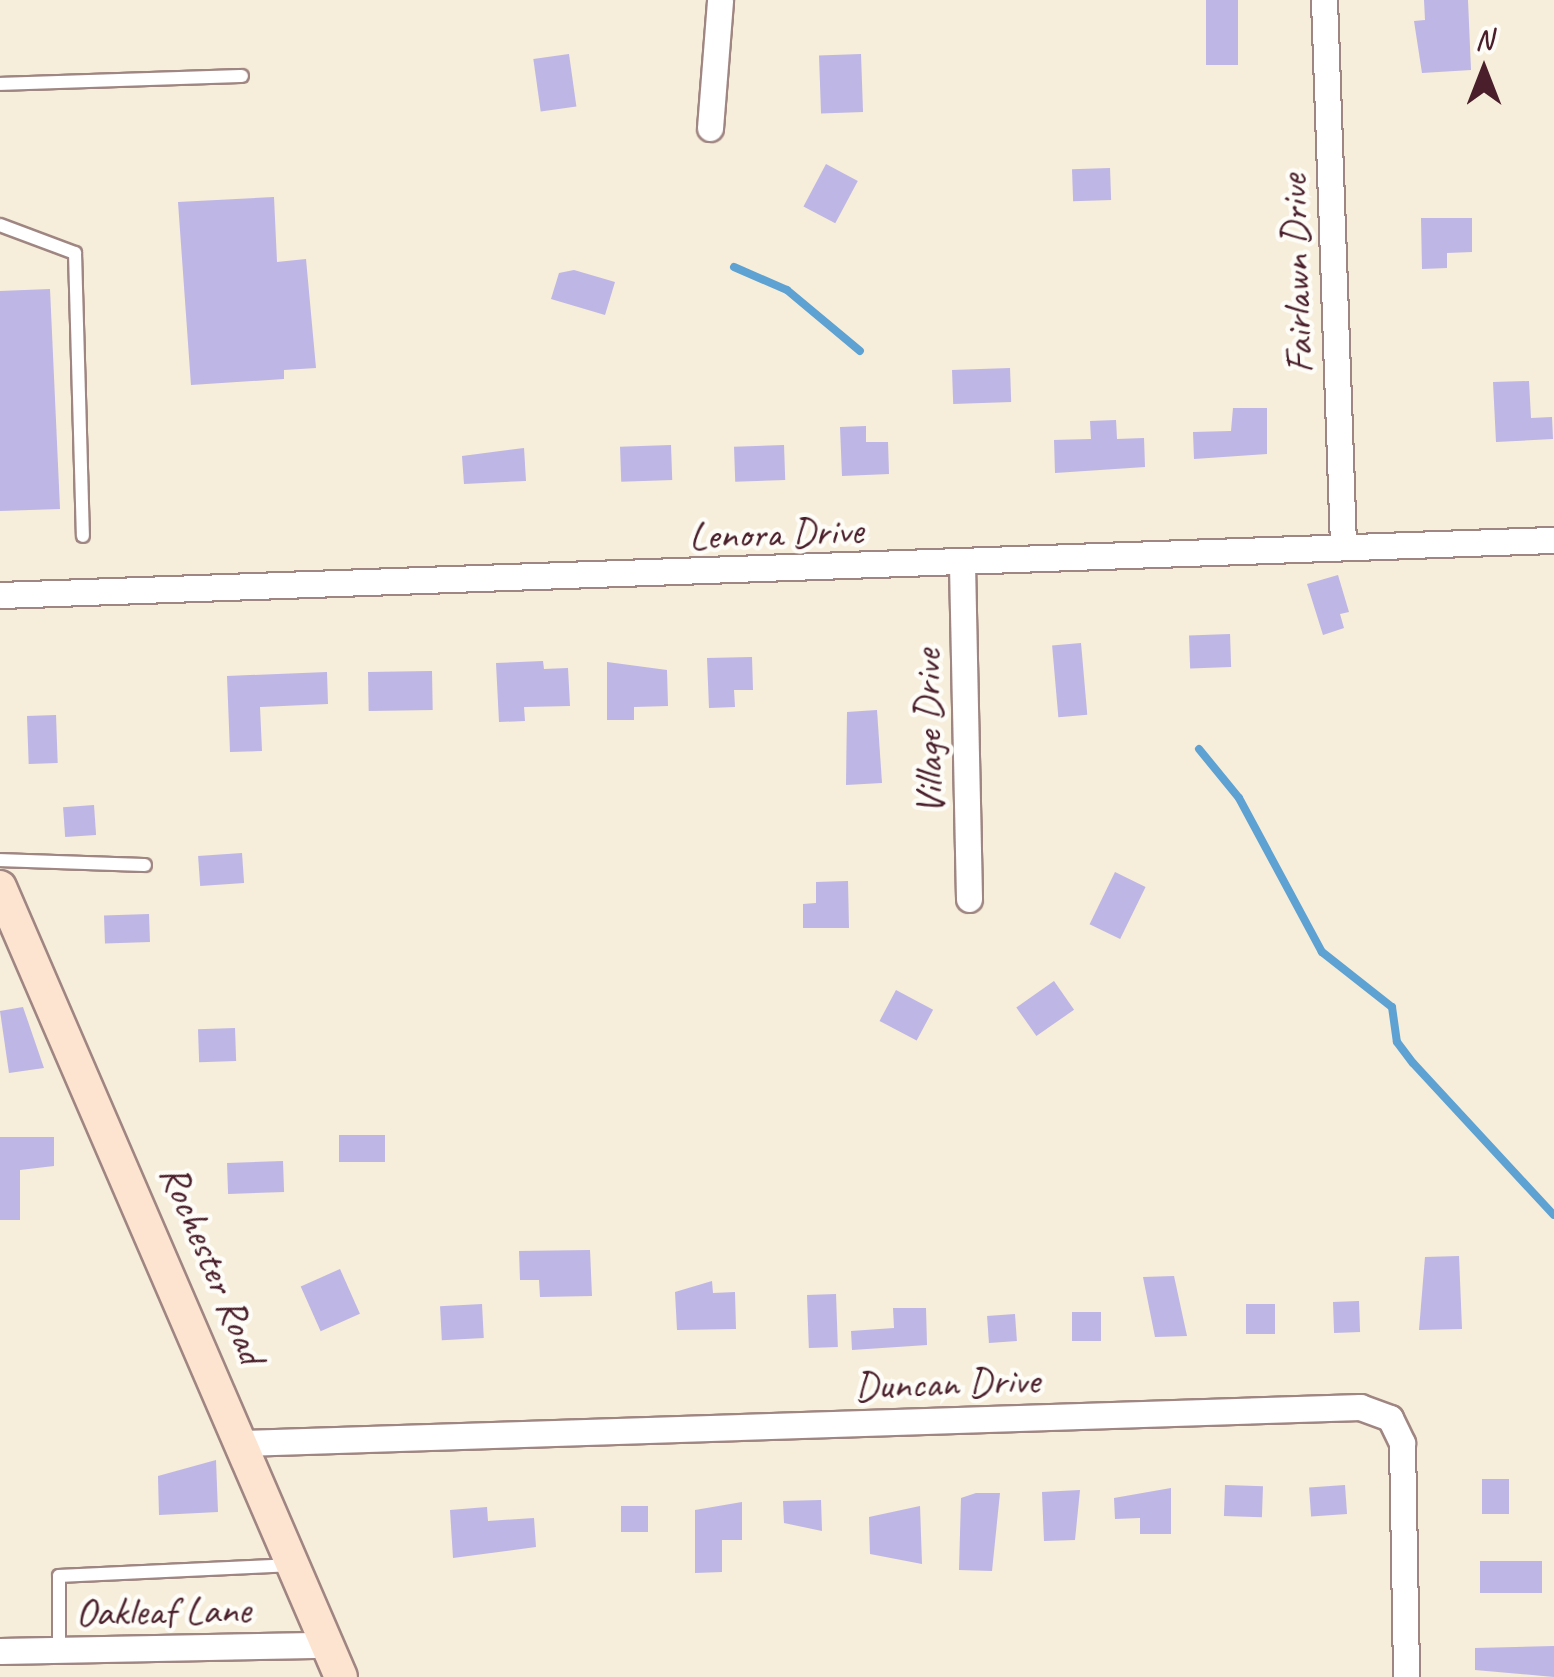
<!DOCTYPE html>
<style>
body{margin:0}
#map{position:relative;width:1554px;height:1677px;overflow:hidden;background:#f6edda;font-family:Caveat,sans-serif}
div>[style]{position:absolute}
[style*='--x']{left:calc(var(--x)*1px);top:calc(var(--y)*1px);width:calc(var(--w)*1px);rotate:calc(var(--a)*1deg)}
.stream>*{height:8px;margin:-4px;padding:0 4px;transform-origin:4px;border-radius:4px;background:#5da2d2}
.building>*{inset:0;background:#beb6e4;transform-origin:0 0}
.roads{filter:drop-shadow(2px 0 #a08682) drop-shadow(-2px 0 #a08682) drop-shadow(0 2px #a08682) drop-shadow(0 -2px #a08682)}
.lane>*{height:12px;margin:-6px;padding:0 6px;transform-origin:6px;border-radius:6px;background:#fff}
.street>*{height:25px;margin:-12.5px;padding:0 12.5px;transform-origin:12.5px;border-radius:12.5px;background:#fff}
.secondary>*{height:32px;margin:-16px;padding:0 16px;transform-origin:16px;border-radius:16px;background:#fde4d0}
span{translate:-50% -50%;white-space:nowrap;text-align:center;line-height:1.15;-webkit-text-stroke:9px #fdfcf7;paint-order:stroke}
.street-label{font-size:40px;color:#4a1f2b}
.north{position:absolute;left:1434px;top:20px;width:100px;height:100px;-webkit-text-stroke:8px #fdfcf7;paint-order:stroke;rotate:0deg;font-size:28px;font-weight:700;line-height:40px;text-align:center;color:#4a1f2b}
.north::after{content:'';display:block;margin:auto;width:35px;height:45px;background:#4a1f2b;clip-path:polygon(50% 0,100% 100%,50% 72%,0 100%)}
</style>
<div id="map">
<div class="stream">
<i style="--x:734;--y:267;--w:58;--a:23.5"></i>
<i style="--x:787;--y:290;--w:95;--a:39.9"></i>
<i style="--x:1199;--y:749;--w:63;--a:50.8"></i>
<i style="--x:1239;--y:798;--w:175;--a:61.7"></i>
<i style="--x:1322;--y:952;--w:89;--a:38.2"></i>
<i style="--x:1392;--y:1007;--w:35;--a:82"></i>
<i style="--x:1397;--y:1042;--w:26;--a:53"></i>
<i style="--x:1413;--y:1063;--w:207;--a:47.2"></i>
</div>
<div class="building">
<i style="left:1206px;top:0;width:32px;height:65px"></i>
<i style="clip-path:polygon(1424px 0,1468px 0,1471px 70px,1422px 73px,1414px 21px,1425px 20px)"></i>
<i style="left:569px;top:54px;width:53px;height:36px;rotate:82deg"></i>
<i style="left:861px;top:54px;width:58px;height:42px;rotate:88deg"></i>
<i style="left:826px;top:164px;width:36px;height:48px;rotate:28deg"></i>
<i style="left:1110px;top:168px;width:32px;height:38px;rotate:88deg"></i>
<i style="clip-path:polygon(274px 197px,277px 262px,306px 259px,316px 368px,284px 370px,284px 379px,191px 385px,178px 202px)"></i>
<i style="clip-path:polygon(1421px 218px,1472px 218px,1472px 252px,1447px 253px,1447px 268px,1422px 269px)"></i>
<i style="clip-path:polygon(574px 270px,615px 282px,605px 315px,551px 299px,559px 273px)"></i>
<i style="clip-path:polygon(50px 289px,60px 509px,0 511px,0 291px)"></i>
<i style="left:1010px;top:368px;width:34px;height:58px;rotate:88deg"></i>
<i style="clip-path:polygon(1529px 381px,1531px 418px,1552px 417px,1553px 439px,1496px 442px,1493px 382px)"></i>
<i style="clip-path:polygon(1233px 408px,1267px 408px,1267px 454px,1194px 459px,1193px 432px,1231px 431px)"></i>
<i style="clip-path:polygon(1116px 420px,1117px 439px,1144px 438px,1145px 467px,1055px 473px,1054px 440px,1091px 439px,1090px 421px)"></i>
<i style="clip-path:polygon(866px 426px,866px 442px,888px 442px,889px 474px,842px 476px,840px 427px)"></i>
<i style="left:671px;top:445px;width:35px;height:51px;rotate:88deg"></i>
<i style="left:784px;top:445px;width:35px;height:50px;rotate:88deg"></i>
<i style="clip-path:polygon(524px 448px,526px 481px,464px 484px,462px 456px)"></i>
<i style="clip-path:polygon(1338px 575px,1349px 612px,1340px 614px,1344px 628px,1323px 635px,1307px 584px)"></i>
<i style="left:1230px;top:634px;width:33px;height:41px;rotate:88deg"></i>
<i style="left:1081px;top:643px;width:72px;height:29px;rotate:85deg"></i>
<i style="clip-path:polygon(752px 657px,753px 690px,734px 690px,735px 707px,709px 708px,707px 658px)"></i>
<i style="clip-path:polygon(543px 661px,544px 669px,568px 668px,570px 706px,524px 707px,525px 721px,499px 722px,496px 663px)"></i>
<i style="clip-path:polygon(607px 662px,667px 670px,668px 706px,634px 707px,634px 720px,607px 720px)"></i>
<i style="left:432px;top:671px;width:39px;height:64px;rotate:89deg"></i>
<i style="clip-path:polygon(327px 672px,328px 704px,260px 707px,262px 751px,230px 752px,227px 676px)"></i>
<i style="clip-path:polygon(877px 710px,882px 783px,846px 785px,847px 712px)"></i>
<i style="left:56px;top:715px;width:48px;height:29px;rotate:88deg"></i>
<i style="left:94px;top:805px;width:30px;height:31px;rotate:86deg"></i>
<i style="left:242px;top:853px;width:30px;height:44px;rotate:86deg"></i>
<i style="left:1115px;top:872px;width:34px;height:58px;rotate:26deg"></i>
<i style="clip-path:polygon(848px 881px,849px 928px,803px 928px,803px 904px,816px 903px,816px 882px)"></i>
<i style="left:149px;top:914px;width:28px;height:45px;rotate:88deg"></i>
<i style="left:1054px;top:981px;width:35px;height:46px;rotate:55deg"></i>
<i style="left:896px;top:990px;width:42px;height:35px;rotate:28deg"></i>
<i style="clip-path:polygon(23px 1007px,44px 1068px,9px 1073px,0 1011px)"></i>
<i style="left:235px;top:1028px;width:33px;height:37px;rotate:88deg"></i>
<i style="left:385px;top:1135px;width:27px;height:46px;rotate:90deg"></i>
<i style="clip-path:polygon(0 1137px,54px 1137px,54px 1166px,20px 1170px,20px 1220px,0 1220px)"></i>
<i style="left:283px;top:1161px;width:31px;height:56px;rotate:88deg"></i>
<i style="clip-path:polygon(590px 1250px,592px 1296px,540px 1297px,539px 1280px,520px 1280px,519px 1251px)"></i>
<i style="clip-path:polygon(1459px 1256px,1462px 1329px,1419px 1330px,1425px 1257px)"></i>
<i style="left:340px;top:1269px;width:49px;height:43px;rotate:66deg"></i>
<i style="clip-path:polygon(1174px 1276px,1187px 1336px,1155px 1337px,1143px 1277px)"></i>
<i style="clip-path:polygon(712px 1281px,713px 1293px,735px 1292px,736px 1329px,677px 1330px,675px 1292px)"></i>
<i style="left:836px;top:1294px;width:53px;height:29px;rotate:88deg"></i>
<i style="left:1359px;top:1301px;width:31px;height:26px;rotate:88deg"></i>
<i style="left:482px;top:1304px;width:34px;height:42px;rotate:87deg"></i>
<i style="left:1246px;top:1304px;width:29px;height:30px"></i>
<i style="clip-path:polygon(893px 1308px,926px 1308px,927px 1345px,852px 1350px,851px 1331px,894px 1328px)"></i>
<i style="left:1072px;top:1312px;width:29px;height:29px"></i>
<i style="left:1015px;top:1314px;width:27px;height:28px;rotate:86deg"></i>
<i style="clip-path:polygon(216px 1460px,218px 1512px,159px 1515px,158px 1476px)"></i>
<i style="left:1482px;top:1479px;width:27px;height:35px"></i>
<i style="left:1225px;top:1485px;width:38px;height:31px;rotate:2deg"></i>
<i style="left:1345px;top:1485px;width:29px;height:36px;rotate:86deg"></i>
<i style="clip-path:polygon(1171px 1488px,1171px 1534px,1140px 1534px,1140px 1518px,1115px 1519px,1114px 1498px)"></i>
<i style="clip-path:polygon(1080px 1490px,1075px 1540px,1044px 1541px,1042px 1492px)"></i>
<i style="clip-path:polygon(976px 1493px,1000px 1493px,992px 1571px,959px 1570px,961px 1498px)"></i>
<i style="clip-path:polygon(821px 1500px,822px 1531px,784px 1523px,783px 1501px)"></i>
<i style="clip-path:polygon(742px 1502px,742px 1540px,722px 1540px,722px 1572px,695px 1573px,695px 1510px)"></i>
<i style="left:648px;top:1506px;width:26px;height:27px;rotate:90deg"></i>
<i style="clip-path:polygon(920px 1506px,922px 1564px,870px 1554px,869px 1517px)"></i>
<i style="clip-path:polygon(487px 1507px,488px 1521px,534px 1518px,536px 1547px,453px 1558px,450px 1510px)"></i>
<i style="left:1480px;top:1561px;width:62px;height:32px"></i>
<i style="clip-path:polygon(1554px 1646px,1554px 1677px,1475px 1670px,1475px 1648px)"></i>
</div>
<div class="roads">
<div class="lane">
<i style="--x:0;--y:84;--w:242;--a:-1.9"></i>
<i style="--x:0;--y:225;--w:80;--a:20.5"></i>
<i style="--x:75;--y:253;--w:283;--a:88.4"></i>
<i style="--x:0;--y:860;--w:145;--a:2"></i>
<i style="--x:59;--y:1650;--w:74;--a:-90"></i>
<i style="--x:59;--y:1576;--w:234;--a:-2.7"></i>
</div>
<div class="street">
<i style="--x:1324;--y:0;--w:545;--a:88"></i>
<i style="--x:710;--y:128;--w:128;--a:-85.5"></i>
<i style="--x:962;--y:564;--w:335;--a:88.8"></i>
<i style="--x:0;--y:595;--w:1555;--a:-2.03"></i>
<i style="--x:243;--y:1443;--w:1118;--a:-1.85"></i>
<i style="--x:1360;--y:1407;--w:32;--a:20"></i>
<i style="--x:1390;--y:1418;--w:28;--a:64"></i>
<i style="--x:1402;--y:1443;--w:234;--a:89"></i>
<i style="--x:0;--y:1651;--w:327;--a:-1.1"></i>
</div>
<div class="secondary">
<i style="--x:0;--y:887;--w:860;--a:66.65"></i>
</div>
</div>
<div class="street-label">
<span style="left:1296px;top:274px;rotate:-92deg">Fairlawn Drive</span>
<span style="left:776px;top:533px;rotate:-2deg">Lenora Drive</span>
<span style="left:928px;top:732px;rotate:-91deg">Village Drive</span>
<span style="left:213px;top:1264px;rotate:67deg">Rochester Road</span>
<span style="left:947px;top:1383px;rotate:-2deg">Duncan Drive</span>
<span style="left:163px;top:1611px;rotate:-1deg">Oakleaf Lane</span>
</div>
<div class="north">N</div>
</div>
